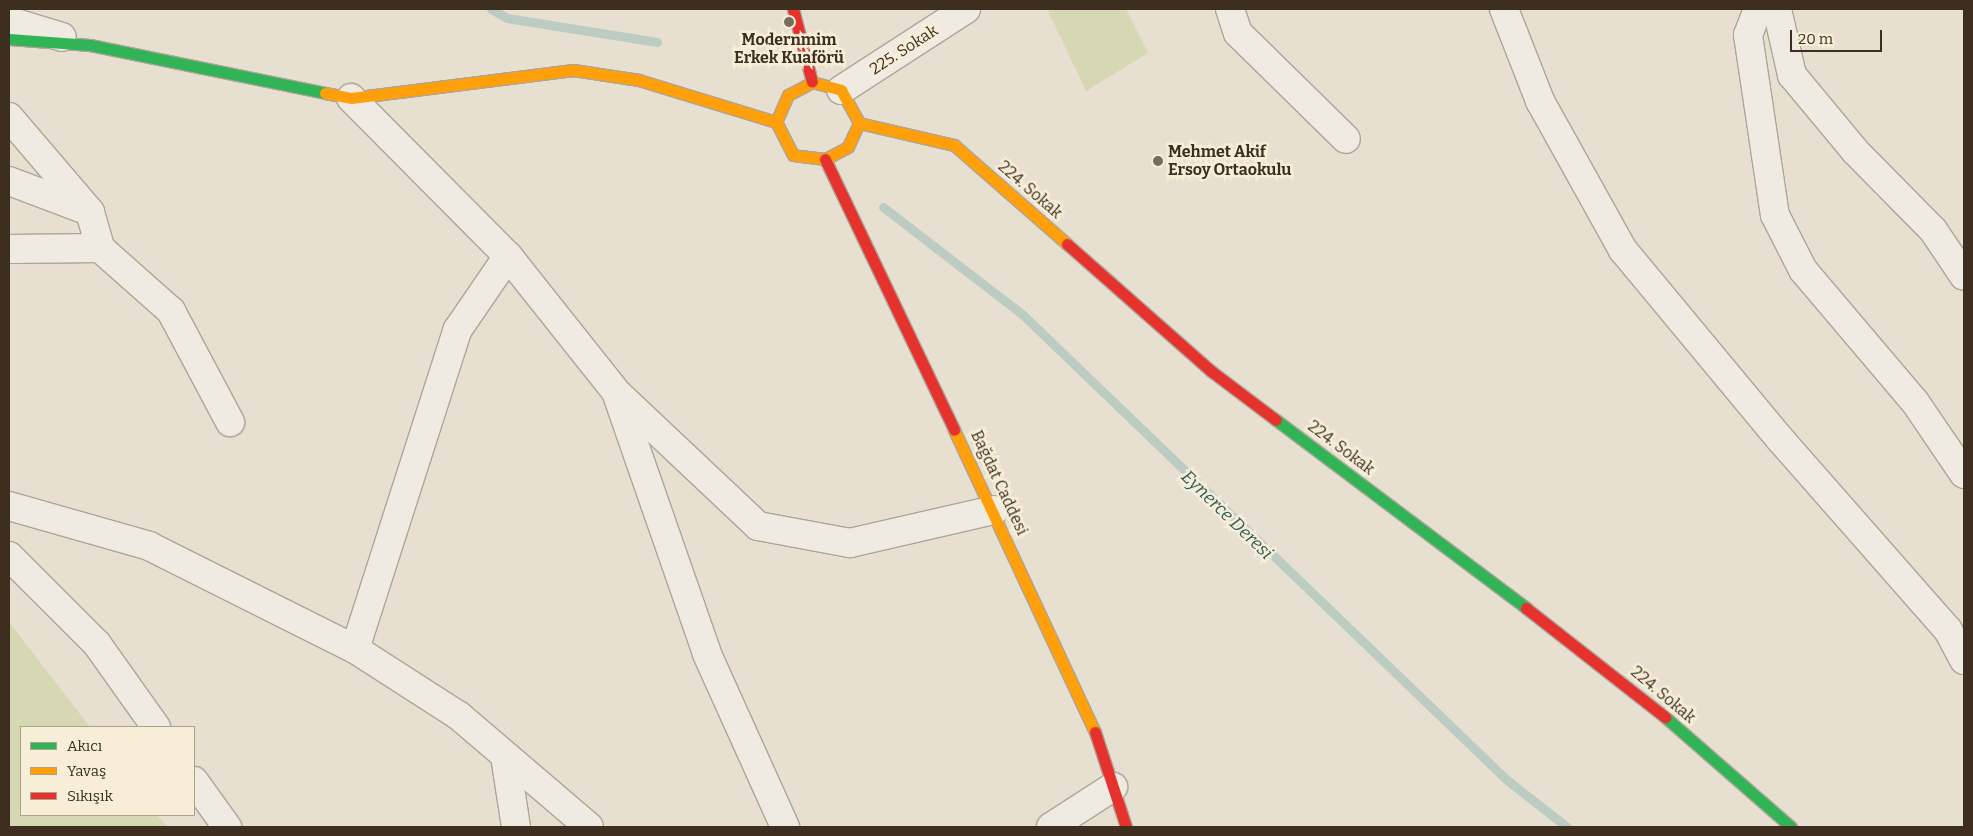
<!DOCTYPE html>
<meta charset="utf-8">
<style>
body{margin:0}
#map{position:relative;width:1973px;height:836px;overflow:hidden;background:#e7e0d1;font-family:Bitter,serif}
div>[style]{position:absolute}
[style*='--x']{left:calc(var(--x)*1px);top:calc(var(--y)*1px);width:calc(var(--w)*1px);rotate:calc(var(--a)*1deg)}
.green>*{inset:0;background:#d6d7b3}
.stream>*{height:9px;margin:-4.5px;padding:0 4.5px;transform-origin:4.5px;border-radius:4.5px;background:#bcccc2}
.roads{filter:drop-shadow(1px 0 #ada599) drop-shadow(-1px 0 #ada599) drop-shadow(0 1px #ada599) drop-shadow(0 -1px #ada599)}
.street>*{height:28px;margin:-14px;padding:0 14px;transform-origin:14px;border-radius:14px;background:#efebe3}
.fast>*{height:11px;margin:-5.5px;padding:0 5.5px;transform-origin:5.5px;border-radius:5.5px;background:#30b455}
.slow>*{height:11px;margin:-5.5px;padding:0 5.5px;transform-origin:5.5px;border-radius:5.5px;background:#ff9f0a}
.jam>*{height:11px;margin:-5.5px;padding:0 5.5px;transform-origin:5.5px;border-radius:5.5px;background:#e5322d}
.dots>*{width:14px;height:14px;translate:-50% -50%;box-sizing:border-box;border:2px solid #f7eed8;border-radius:50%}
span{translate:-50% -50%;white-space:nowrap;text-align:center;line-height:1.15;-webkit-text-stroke:5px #f7eed8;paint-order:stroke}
.poi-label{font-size:16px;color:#3d2e20;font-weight:700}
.left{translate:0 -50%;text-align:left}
.street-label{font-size:16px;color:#3d2e20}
.water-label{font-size:18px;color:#2f5d5a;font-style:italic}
.frame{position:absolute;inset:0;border:10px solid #3d2e20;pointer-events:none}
.legend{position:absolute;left:20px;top:726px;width:175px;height:90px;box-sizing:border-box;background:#f7eed8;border:1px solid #ada18e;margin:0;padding:6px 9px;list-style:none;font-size:15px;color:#3d2e20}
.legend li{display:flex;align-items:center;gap:10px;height:25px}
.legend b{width:25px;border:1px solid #ada18e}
.scale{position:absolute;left:1790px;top:30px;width:92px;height:22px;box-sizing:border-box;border:2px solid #3d2e20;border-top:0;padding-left:6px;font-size:15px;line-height:18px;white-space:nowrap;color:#3d2e20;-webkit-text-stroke:4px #f7eed8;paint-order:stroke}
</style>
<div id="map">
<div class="green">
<i style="clip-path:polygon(1047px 9px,1126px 9px,1148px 53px,1086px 91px)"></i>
<i style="clip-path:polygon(9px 622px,90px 727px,21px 727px,21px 815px,157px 815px,167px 827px,9px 827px)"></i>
</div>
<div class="stream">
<i style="--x:491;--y:9;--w:18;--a:29"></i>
<i style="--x:507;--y:18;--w:152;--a:9.1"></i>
<i style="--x:883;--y:207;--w:175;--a:37.6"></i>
<i style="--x:1022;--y:314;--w:673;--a:43.86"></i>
<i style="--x:1507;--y:780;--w:76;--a:38.1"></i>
</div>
<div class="roads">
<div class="street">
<i style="--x:1230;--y:9;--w:25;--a:72"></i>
<i style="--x:1238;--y:33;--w:151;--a:44.5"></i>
<i style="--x:1504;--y:9;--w:99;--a:68.6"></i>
<i style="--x:1540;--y:101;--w:171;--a:60.9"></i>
<i style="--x:1623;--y:250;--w:246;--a:50.3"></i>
<i style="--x:1780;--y:439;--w:254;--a:48.7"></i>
<i style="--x:1948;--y:630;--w:34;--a:62"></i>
<i style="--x:1758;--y:9;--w:28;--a:111"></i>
<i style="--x:1748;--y:35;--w:182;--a:81.5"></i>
<i style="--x:1775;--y:215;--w:62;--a:63"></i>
<i style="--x:1803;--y:270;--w:173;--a:49.7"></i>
<i style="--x:1915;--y:402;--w:87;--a:55.8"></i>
<i style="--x:1777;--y:9;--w:68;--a:77.2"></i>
<i style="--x:1792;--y:75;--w:99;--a:50.3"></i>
<i style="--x:1855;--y:151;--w:111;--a:45.4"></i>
<i style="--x:1933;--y:230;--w:55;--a:56"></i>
<i style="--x:9;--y:21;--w:55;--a:16.8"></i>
<i style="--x:841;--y:90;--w:149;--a:-32.9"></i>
<i style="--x:351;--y:98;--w:223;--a:45.2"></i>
<i style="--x:508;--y:256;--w:174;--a:51.5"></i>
<i style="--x:616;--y:392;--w:277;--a:70.8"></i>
<i style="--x:707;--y:654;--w:190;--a:65.7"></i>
<i style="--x:9;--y:117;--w:125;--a:49.5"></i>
<i style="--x:90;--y:212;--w:37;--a:74"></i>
<i style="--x:100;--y:248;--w:91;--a:179.4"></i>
<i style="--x:9;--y:181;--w:85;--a:20.6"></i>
<i style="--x:100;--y:248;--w:95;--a:41.6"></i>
<i style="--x:171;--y:311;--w:126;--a:62"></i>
<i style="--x:619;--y:395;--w:191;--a:43.3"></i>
<i style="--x:758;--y:526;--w:94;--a:10.5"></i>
<i style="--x:850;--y:543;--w:148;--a:-12.9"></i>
<i style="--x:9;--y:506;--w:146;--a:15.9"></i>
<i style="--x:149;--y:546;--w:230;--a:26.6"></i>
<i style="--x:355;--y:649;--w:122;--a:32.7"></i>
<i style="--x:458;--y:715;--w:172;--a:40.5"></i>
<i style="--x:9;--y:556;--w:124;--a:45"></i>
<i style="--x:97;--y:644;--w:102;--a:54.6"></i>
<i style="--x:355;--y:649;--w:336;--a:-72.2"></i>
<i style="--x:458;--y:329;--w:88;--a:-55.6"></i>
<i style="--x:505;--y:756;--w:72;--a:81.2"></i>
<i style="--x:194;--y:781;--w:57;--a:54.3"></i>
<i style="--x:1051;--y:827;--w:74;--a:-32.8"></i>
</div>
<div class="fast">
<i style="--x:9;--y:39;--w:81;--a:4.2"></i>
<i style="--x:90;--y:45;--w:240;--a:11.5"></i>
<i style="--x:1276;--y:420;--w:313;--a:36.9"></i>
<i style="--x:1665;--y:717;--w:167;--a:41.1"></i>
</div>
<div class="slow">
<i style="--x:812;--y:82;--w:30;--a:15"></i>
<i style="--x:841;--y:90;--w:38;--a:61"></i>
<i style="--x:859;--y:123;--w:26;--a:115"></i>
<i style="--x:848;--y:147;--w:26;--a:152"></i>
<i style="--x:825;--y:159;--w:32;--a:-173"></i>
<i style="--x:793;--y:155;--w:37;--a:-117"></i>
<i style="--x:776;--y:122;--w:30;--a:-66"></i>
<i style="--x:788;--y:95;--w:27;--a:-28"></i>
<i style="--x:325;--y:93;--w:26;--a:11"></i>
<i style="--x:351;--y:98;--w:224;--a:-7.2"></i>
<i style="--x:573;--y:70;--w:67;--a:8.6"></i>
<i style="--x:639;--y:80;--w:143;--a:17"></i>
<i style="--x:859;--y:123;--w:98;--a:13"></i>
<i style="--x:954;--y:145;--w:150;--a:41.2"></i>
<i style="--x:954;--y:430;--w:333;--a:65"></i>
</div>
<div class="jam">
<i style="--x:793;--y:9;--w:75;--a:75.4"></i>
<i style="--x:825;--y:159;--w:300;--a:64.5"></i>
<i style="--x:1067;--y:244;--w:192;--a:41.4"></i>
<i style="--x:1211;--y:371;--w:81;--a:37"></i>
<i style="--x:1526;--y:608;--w:177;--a:38.1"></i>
<i style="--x:1095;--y:732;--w:100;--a:71.9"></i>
</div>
</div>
<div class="dots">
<i style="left:789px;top:22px;background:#786c5e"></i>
<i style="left:1158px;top:161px;background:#786c5e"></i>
</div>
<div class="poi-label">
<span style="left:789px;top:49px">Modernmim<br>Erkek Kuaförü</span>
<span class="left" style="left:1168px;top:161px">Mehmet Akif<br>Ersoy Ortaokulu</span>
</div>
<div class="street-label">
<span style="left:904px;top:50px;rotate:-33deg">225. Sokak</span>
<span style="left:1030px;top:190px;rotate:41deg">224. Sokak</span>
<span style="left:1341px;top:448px;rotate:37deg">224. Sokak</span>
<span style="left:999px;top:483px;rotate:65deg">Bağdat Caddesi</span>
<span style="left:1663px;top:695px;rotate:40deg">224. Sokak</span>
</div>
<div class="water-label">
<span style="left:1227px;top:515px;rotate:44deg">Eynerce Deresi</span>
</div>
<div class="frame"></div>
<ul class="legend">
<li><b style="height:6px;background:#30b455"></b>Akıcı</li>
<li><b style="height:6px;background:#ff9f0a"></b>Yavaş</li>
<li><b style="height:6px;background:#e5322d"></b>Sıkışık</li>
</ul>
<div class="scale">20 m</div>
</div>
